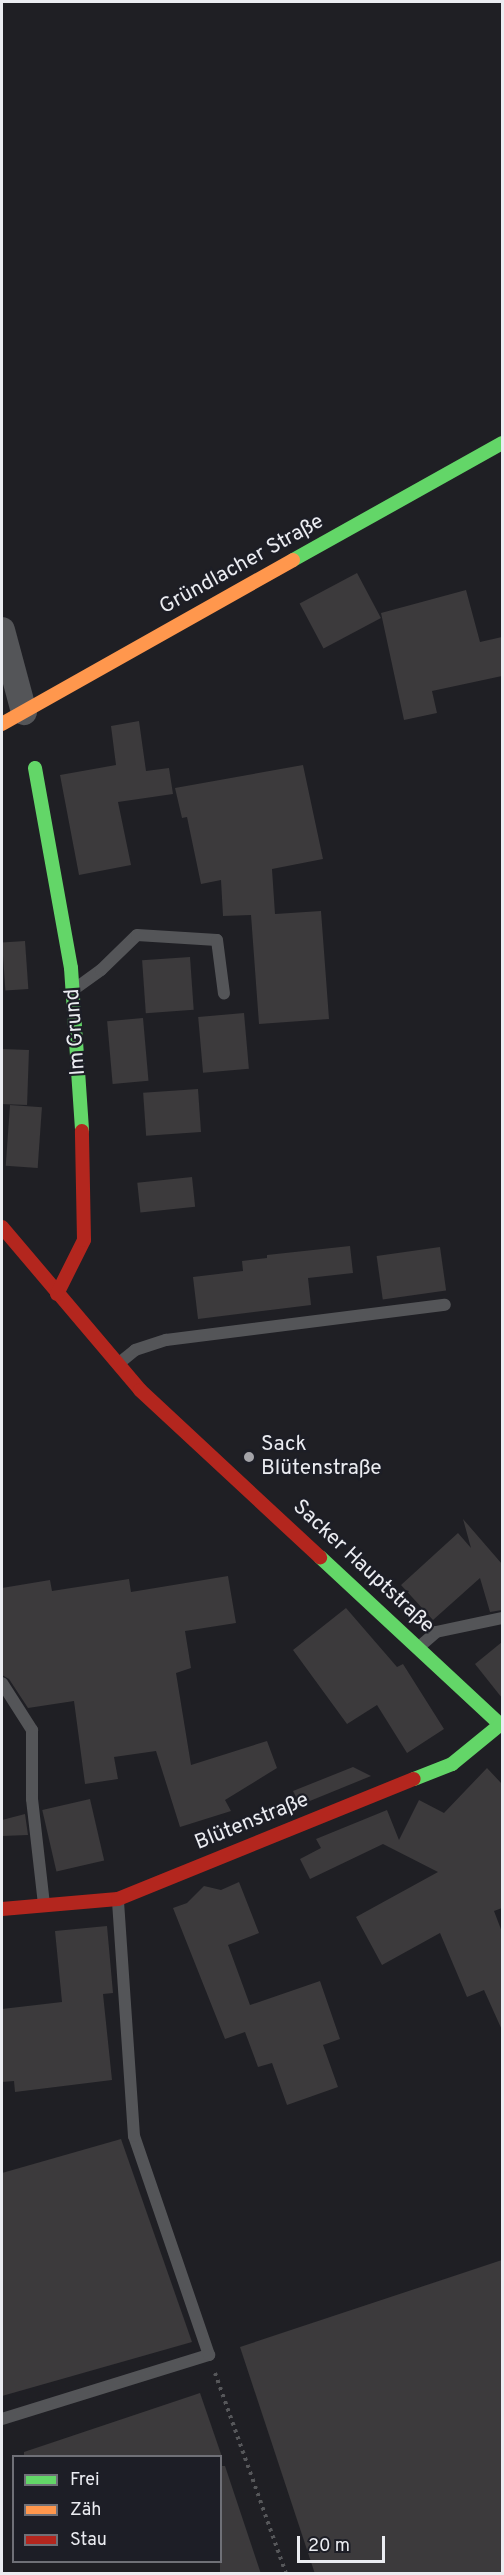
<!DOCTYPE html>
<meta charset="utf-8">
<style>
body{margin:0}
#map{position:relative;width:504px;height:2575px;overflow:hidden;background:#1f1f24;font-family:Overpass,sans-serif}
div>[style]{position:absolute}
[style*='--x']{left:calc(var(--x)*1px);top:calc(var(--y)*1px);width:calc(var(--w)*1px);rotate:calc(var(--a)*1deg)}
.building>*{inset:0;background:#3c3a3c;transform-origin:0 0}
.path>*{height:4px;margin-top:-2px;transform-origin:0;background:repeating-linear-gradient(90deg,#56575a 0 3px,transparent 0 7.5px)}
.lane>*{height:12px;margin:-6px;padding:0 6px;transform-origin:6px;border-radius:6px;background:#545558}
.street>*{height:26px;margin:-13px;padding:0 13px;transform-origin:13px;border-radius:13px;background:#545558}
.fast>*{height:14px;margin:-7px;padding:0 7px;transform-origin:7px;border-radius:7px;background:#63d668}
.slow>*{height:14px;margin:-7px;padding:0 7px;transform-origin:7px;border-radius:7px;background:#ff974d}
.jam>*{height:14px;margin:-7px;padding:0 7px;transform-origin:7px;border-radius:7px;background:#b3261e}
.dots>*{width:16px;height:16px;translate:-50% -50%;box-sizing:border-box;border:3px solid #1d1e26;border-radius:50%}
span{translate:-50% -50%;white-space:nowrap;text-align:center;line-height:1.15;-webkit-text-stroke:4.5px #1d1e26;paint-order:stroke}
.street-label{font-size:21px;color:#ebecf1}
.poi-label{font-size:21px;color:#ebecf1}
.left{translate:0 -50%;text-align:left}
.frame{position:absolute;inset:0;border:3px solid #ebecf1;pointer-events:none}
.legend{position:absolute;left:12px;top:2455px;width:210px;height:108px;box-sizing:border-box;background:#1d1e26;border:2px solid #6f7077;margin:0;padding:8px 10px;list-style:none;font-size:18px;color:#ebecf1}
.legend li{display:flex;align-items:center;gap:12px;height:30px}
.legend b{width:30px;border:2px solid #6f7077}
.scale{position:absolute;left:297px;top:2536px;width:88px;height:27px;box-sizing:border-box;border:3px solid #ebecf1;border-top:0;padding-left:8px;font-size:18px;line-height:21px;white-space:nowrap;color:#ebecf1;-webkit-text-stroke:4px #1d1e26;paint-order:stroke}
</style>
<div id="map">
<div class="building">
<i style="left:357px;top:573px;width:51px;height:65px;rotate:62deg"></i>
<i style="clip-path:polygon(466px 590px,480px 642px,502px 637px,502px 676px,432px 691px,437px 713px,404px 720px,381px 613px)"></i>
<i style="clip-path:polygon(139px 721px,146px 771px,169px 768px,173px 794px,118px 802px,131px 865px,79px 875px,60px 775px,116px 765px,111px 726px)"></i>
<i style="clip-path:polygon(303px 765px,323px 859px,272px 869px,275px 914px,321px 911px,329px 1019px,259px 1024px,251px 915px,223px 916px,221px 880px,201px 884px,187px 817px,182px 818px,175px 788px)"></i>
<i style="left:25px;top:941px;width:48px;height:23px;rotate:86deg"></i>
<i style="left:190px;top:957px;width:53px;height:48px;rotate:86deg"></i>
<i style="left:244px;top:1013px;width:56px;height:46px;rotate:85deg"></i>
<i style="left:143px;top:1018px;width:63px;height:36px;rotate:85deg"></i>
<i style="left:2px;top:1049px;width:27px;height:55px;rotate:2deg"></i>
<i style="left:198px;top:1089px;width:43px;height:55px;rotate:86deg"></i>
<i style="left:10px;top:1105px;width:32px;height:61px;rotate:4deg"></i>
<i style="left:192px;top:1177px;width:30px;height:55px;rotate:84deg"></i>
<i style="clip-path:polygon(350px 1246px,353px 1273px,308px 1278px,311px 1305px,198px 1319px,193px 1277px,243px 1271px,242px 1261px,267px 1258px,267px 1255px)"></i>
<i style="left:440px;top:1247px;width:44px;height:64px;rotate:82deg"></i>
<i style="clip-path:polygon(463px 1519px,502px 1564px,502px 1610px,490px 1612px,480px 1578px,433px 1620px,401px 1585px,458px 1533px,471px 1548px)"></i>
<i style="clip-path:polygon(228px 1576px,236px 1623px,185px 1631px,191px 1668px,176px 1673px,191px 1765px,267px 1741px,277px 1768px,225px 1800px,231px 1811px,180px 1827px,156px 1751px,114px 1757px,118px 1779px,85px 1784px,74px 1701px,28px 1708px,9px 1679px,2px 1675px,2px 1588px,50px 1580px,52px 1591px,129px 1579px,131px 1592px)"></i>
<i style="clip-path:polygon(346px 1608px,397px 1667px,403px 1664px,444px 1729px,407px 1753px,377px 1705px,347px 1724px,293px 1650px)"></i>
<i style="clip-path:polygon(502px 1642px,502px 1698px,475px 1664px)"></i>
<i style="clip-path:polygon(353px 1767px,371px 1776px,300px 1805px,293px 1791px)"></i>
<i style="clip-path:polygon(487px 1768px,502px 1784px,502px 1908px,494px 1911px,502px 1932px,502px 2030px,484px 1990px,467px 1997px,440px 1933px,382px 1965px,356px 1917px,438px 1872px,383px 1844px,310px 1879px,300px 1859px,321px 1848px,316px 1839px,387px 1810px,399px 1840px,419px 1800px,444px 1813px)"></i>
<i style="left:90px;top:1799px;width:63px;height:49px;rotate:77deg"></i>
<i style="clip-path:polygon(25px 1814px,28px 1835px,2px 1836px,2px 1820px)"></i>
<i style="clip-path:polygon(239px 1882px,259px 1933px,228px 1945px,250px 2005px,320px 1981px,340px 2039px,323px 2045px,338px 2087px,287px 2105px,272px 2063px,258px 2067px,245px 2032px,225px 2039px,173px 1908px,187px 1903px,204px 1886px,221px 1890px)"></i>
<i style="clip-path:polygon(107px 1926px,113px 1993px,103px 1994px,112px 2080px,15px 2092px,14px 2081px,2px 2082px,2px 2009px,62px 2002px,55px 1931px)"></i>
<i style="clip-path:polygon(121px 2139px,192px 2342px,2px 2396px,2px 2173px)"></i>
<i style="clip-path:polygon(502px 2260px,502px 2574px,315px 2574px,240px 2347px)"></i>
<i style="clip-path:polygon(200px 2393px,222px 2457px,24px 2457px,24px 2452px)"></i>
<i style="clip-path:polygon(220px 2466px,225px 2466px,261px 2574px,220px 2574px)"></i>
</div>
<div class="path">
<i style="--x:215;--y:2373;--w:213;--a:70.5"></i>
</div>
<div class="lane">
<i style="--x:76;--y:988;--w:31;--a:-36"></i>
<i style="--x:101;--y:970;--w:50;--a:-44.2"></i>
<i style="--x:137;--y:935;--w:80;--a:3.6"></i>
<i style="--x:217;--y:940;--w:54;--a:82.6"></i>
<i style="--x:118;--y:1364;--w:22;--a:-39"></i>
<i style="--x:135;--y:1350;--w:33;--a:-18"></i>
<i style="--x:166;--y:1340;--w:281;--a:-7.2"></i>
<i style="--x:419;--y:1647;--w:23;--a:-41"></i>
<i style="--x:436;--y:1632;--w:67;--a:-12"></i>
<i style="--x:2;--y:1683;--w:56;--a:57.4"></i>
<i style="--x:32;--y:1730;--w:69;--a:90"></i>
<i style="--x:32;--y:1799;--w:106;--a:83.5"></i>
<i style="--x:2;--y:2419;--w:217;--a:-17.2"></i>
<i style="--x:209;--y:2355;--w:231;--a:-108.9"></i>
<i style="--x:134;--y:2136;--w:237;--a:-93.9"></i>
</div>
<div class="street">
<i style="--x:2;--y:630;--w:85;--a:75"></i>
</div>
<div class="fast">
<i style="--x:293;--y:560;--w:240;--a:-29.2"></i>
<i style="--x:35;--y:768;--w:203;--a:79.8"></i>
<i style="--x:71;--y:968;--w:163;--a:86.1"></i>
<i style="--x:320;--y:1557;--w:248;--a:42.9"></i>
<i style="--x:414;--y:1779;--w:41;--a:-21.5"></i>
<i style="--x:452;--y:1764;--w:63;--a:-39.2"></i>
</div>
<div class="slow">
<i style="--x:2;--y:724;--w:334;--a:-29.4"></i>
</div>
<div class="jam">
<i style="--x:2;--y:1227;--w:214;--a:49.7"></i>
<i style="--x:140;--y:1390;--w:246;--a:42.9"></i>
<i style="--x:57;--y:1294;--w:60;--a:-63.4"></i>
<i style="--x:84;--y:1240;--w:109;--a:-91.1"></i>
<i style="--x:2;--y:1909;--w:116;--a:-4.9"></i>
<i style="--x:118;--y:1899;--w:319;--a:-22.1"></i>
</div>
<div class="dots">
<i style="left:249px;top:1457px;background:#a4a4a9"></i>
</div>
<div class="street-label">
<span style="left:242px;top:565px;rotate:-29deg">Gründlacher Straße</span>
<span style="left:76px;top:1032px;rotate:-94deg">Im Grund</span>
<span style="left:363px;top:1567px;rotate:43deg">Sacker Hauptstraße</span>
<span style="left:252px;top:1822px;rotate:-22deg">Blütenstraße</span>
</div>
<div class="poi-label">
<span class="left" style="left:261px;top:1457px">Sack<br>Blütenstraße</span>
</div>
<div class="frame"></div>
<ul class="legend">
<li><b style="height:8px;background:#63d668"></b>Frei</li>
<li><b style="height:8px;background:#ff974d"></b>Zäh</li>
<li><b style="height:8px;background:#b3261e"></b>Stau</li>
</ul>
<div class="scale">20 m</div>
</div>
